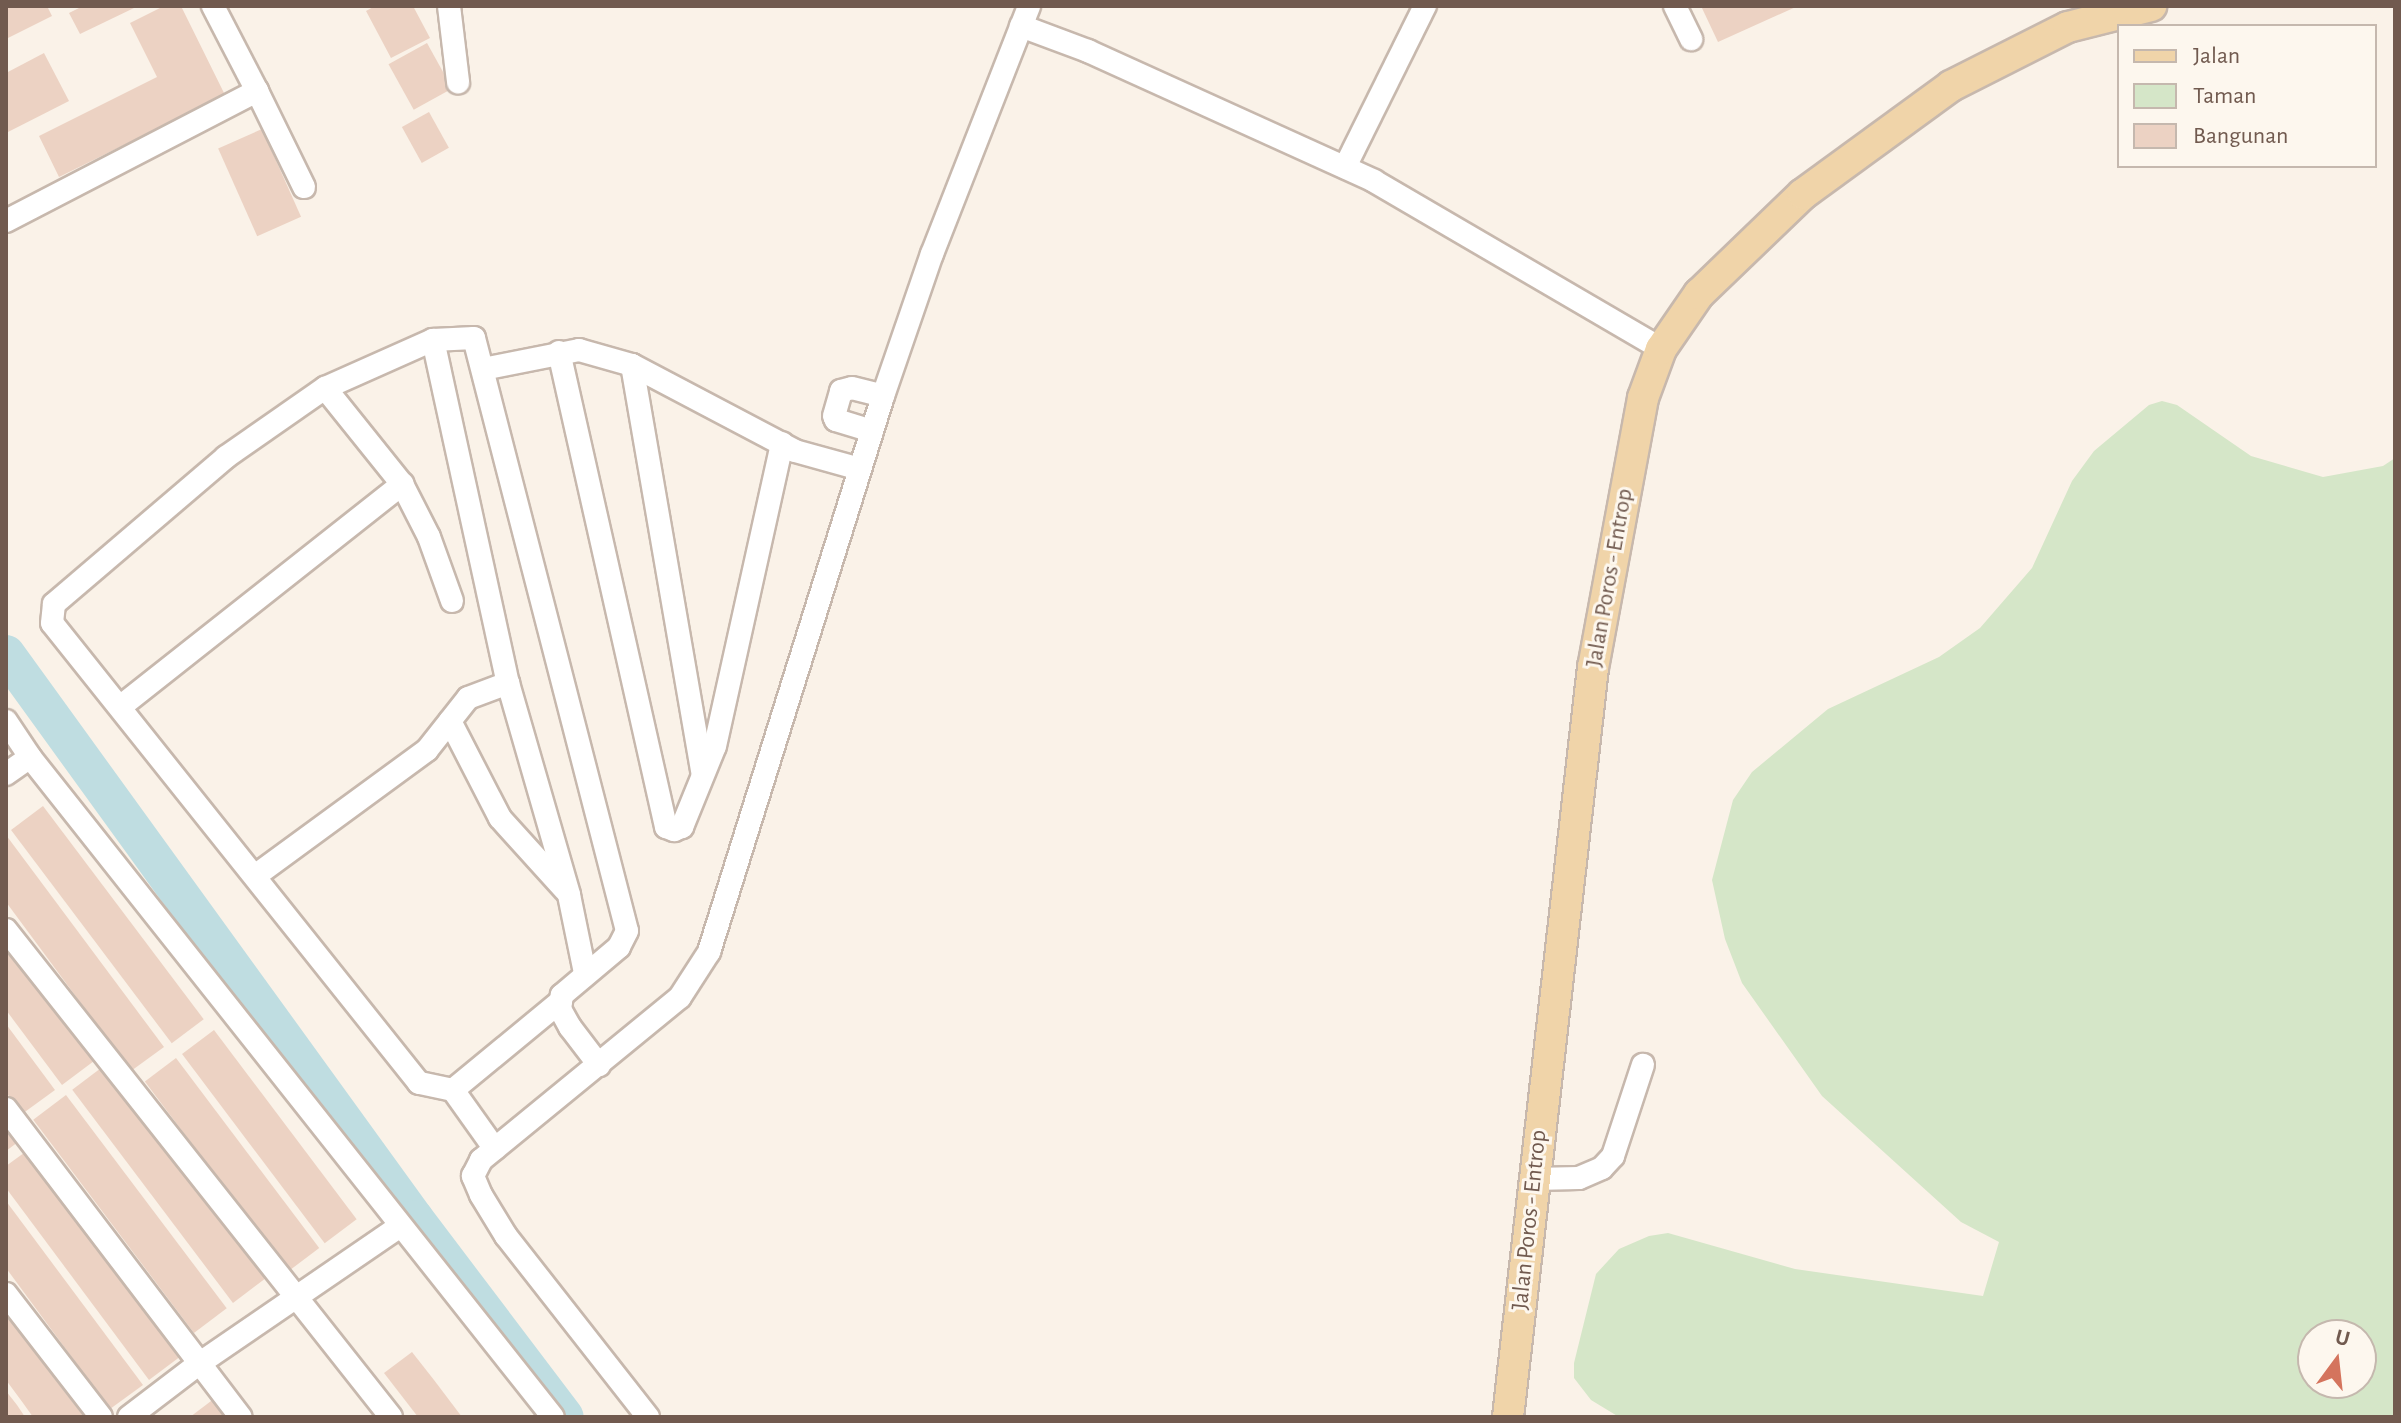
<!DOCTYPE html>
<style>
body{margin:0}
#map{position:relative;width:2401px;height:1423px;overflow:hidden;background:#faf2e8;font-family:"Alegreya Sans",sans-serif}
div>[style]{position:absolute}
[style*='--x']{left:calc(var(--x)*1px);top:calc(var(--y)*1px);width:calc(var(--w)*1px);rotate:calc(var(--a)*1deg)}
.green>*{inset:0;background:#d5e6c8}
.river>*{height:38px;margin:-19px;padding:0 19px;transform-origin:19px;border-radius:19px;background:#bfdde1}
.building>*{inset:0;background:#ecd2c3;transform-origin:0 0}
.roads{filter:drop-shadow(2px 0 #c7b8ad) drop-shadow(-2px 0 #c7b8ad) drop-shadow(0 2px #c7b8ad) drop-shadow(0 -2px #c7b8ad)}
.minor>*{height:22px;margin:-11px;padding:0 11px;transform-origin:11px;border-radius:11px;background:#fff}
.major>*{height:30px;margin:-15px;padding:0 15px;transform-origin:15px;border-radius:15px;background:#f0d4a9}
span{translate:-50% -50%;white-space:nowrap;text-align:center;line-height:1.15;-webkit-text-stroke:6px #fdf7ee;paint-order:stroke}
.street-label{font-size:24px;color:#715a4f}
.frame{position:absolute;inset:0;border:8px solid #715a4f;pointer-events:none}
.legend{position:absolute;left:2117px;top:24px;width:260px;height:144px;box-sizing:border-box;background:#fdf7ee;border:2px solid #c5b8ae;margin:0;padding:10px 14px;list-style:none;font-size:24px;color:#715a4f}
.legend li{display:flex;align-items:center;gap:16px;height:40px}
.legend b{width:40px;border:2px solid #c5b8ae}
.north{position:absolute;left:2297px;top:1319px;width:80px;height:80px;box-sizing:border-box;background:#fdf7ee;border:2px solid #c5b8ae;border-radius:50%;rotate:15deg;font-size:22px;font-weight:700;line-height:32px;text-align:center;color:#715a4f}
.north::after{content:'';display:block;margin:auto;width:28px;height:36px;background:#d4745d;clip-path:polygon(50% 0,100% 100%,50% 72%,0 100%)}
</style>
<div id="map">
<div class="green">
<i style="clip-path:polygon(evenodd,2162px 401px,2177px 405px,2251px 456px,2323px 477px,2383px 466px,2395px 458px,2395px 1417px,1619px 1417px,1591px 1400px,1574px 1378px,1574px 1363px,1596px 1274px,1619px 1249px,1649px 1236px,1668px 1233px,1795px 1269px,1983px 1296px,1999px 1242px,1961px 1222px,1822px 1096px,1742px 983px,1725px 939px,1712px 880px,1733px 800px,1752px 772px,1828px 709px,1939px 657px,1980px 628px,2032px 568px,2072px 481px,2094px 451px,2149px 405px,2162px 401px,2313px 1335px,2361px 1335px,2361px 1383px,2313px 1383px,2313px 1335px)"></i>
</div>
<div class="river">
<i style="--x:6;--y:654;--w:697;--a:54.1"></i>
<i style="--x:415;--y:1219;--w:248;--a:52.9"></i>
</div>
<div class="building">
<i style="clip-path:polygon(6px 6px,47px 6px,52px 16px,6px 39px)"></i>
<i style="clip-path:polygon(83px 6px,133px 6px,134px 8px,80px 34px,69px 13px)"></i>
<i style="clip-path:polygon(164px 6px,181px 6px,225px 95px,59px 177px,39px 136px,157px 77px,130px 23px)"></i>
<i style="clip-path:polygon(375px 6px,413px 6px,430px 38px,391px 58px,366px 11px)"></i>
<i style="clip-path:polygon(1701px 6px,1798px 6px,1718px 42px)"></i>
<i style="left:427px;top:43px;width:52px;height:44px;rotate:61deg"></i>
<i style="clip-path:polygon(44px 53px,69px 101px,6px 133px,6px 73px)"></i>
<i style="left:429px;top:112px;width:41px;height:31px;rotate:61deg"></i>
<i style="left:262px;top:129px;width:96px;height:48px;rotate:66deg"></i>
<i style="left:43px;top:806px;width:267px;height:40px;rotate:53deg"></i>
<i style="clip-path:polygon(6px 835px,164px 1047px,131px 1071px,6px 902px)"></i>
<i style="clip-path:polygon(6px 942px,94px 1061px,62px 1085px,6px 1010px)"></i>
<i style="clip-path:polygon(6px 1024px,55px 1090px,22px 1114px,6px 1092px)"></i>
<i style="left:214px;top:1030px;width:237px;height:40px;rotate:53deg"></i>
<i style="left:176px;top:1058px;width:238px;height:39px;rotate:53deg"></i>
<i style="left:105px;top:1065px;width:267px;height:41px;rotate:53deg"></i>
<i style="left:66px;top:1095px;width:267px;height:41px;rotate:53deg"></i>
<i style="clip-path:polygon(6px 1126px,18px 1142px,6px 1151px)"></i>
<i style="clip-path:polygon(28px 1150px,181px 1356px,149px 1380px,6px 1188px,6px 1166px)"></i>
<i style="clip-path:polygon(6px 1201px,143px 1385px,110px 1409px,6px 1268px)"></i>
<i style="clip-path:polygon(6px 1312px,55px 1379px,84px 1417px,33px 1417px,23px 1403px,6px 1380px)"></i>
<i style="clip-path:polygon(412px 1352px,434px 1380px,462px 1417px,418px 1417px,384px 1373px)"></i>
<i style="clip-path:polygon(6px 1391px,17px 1405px,25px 1417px,6px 1417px)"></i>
<i style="clip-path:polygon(215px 1398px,230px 1417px,190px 1417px)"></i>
</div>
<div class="roads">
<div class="minor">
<i style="--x:449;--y:6;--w:77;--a:83.2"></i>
<i style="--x:1675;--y:6;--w:37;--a:64"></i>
<i style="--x:1021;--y:26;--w:72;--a:20.5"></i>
<i style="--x:1088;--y:51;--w:314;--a:24.4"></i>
<i style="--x:1374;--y:181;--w:333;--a:30.3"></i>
<i style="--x:257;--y:91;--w:107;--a:63.9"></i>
<i style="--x:1345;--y:167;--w:180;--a:-63.6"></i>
<i style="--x:6;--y:221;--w:283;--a:-27.4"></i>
<i style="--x:257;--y:91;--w:96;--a:-117.4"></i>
<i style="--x:433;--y:340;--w:351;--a:77.7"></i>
<i style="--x:508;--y:683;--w:221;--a:73.9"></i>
<i style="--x:569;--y:895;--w:80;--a:78.4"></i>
<i style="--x:559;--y:352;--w:487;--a:77.3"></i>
<i style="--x:666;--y:827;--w:9;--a:21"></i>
<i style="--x:674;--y:830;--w:9;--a:-21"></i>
<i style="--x:682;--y:827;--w:87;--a:-67.8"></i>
<i style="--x:715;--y:746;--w:310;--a:-77.5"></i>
<i style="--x:632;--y:365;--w:415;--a:80.2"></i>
<i style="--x:483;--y:369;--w:98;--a:-11.2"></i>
<i style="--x:579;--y:350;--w:55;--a:15.8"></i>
<i style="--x:632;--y:365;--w:184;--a:27.8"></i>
<i style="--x:795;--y:451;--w:67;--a:15.5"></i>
<i style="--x:325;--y:388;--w:123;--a:51.3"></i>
<i style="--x:402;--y:484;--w:59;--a:63"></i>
<i style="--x:429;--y:537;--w:68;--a:70.2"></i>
<i style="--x:872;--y:431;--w:38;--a:-163"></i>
<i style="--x:836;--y:420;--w:4;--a:-117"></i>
<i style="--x:834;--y:416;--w:26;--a:-74"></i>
<i style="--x:841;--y:391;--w:11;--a:-15"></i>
<i style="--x:852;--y:388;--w:32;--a:14"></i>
<i style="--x:120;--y:707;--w:360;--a:-38.3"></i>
<i style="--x:6;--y:721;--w:43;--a:56.3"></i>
<i style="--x:30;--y:757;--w:842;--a:51.61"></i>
<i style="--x:450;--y:721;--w:109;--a:62.7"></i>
<i style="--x:500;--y:818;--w:97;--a:47.9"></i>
<i style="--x:6;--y:774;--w:29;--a:-35"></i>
<i style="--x:255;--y:876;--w:213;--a:-36.2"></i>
<i style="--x:427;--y:750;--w:66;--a:-51.7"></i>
<i style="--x:468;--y:698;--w:43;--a:-20.6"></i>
<i style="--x:6;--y:930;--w:621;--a:51.67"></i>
<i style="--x:561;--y:1001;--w:140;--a:140.5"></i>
<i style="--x:453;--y:1090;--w:35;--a:-168"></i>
<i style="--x:419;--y:1083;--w:588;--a:-128.58"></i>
<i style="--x:52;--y:623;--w:19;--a:-84"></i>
<i style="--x:54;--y:604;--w:226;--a:-40.5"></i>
<i style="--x:226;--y:457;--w:121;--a:-34.9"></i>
<i style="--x:325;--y:388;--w:118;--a:-24"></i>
<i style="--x:433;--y:340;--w:41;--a:-2.8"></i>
<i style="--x:474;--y:338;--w:612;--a:75.53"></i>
<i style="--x:627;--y:931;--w:18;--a:117"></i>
<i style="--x:619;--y:947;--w:75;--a:139.9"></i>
<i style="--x:562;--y:995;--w:14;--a:98"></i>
<i style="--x:560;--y:1009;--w:21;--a:61"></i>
<i style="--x:570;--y:1027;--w:48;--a:52.7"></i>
<i style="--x:453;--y:1090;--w:72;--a:54.6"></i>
<i style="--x:6;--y:1109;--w:387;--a:52.7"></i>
<i style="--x:1534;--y:1179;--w:45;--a:-1.3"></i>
<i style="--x:1579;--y:1178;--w:25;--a:-23"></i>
<i style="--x:1602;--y:1168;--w:16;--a:-47"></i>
<i style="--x:1613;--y:1156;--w:96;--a:-71.8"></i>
<i style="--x:6;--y:1294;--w:155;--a:52.3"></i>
<i style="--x:129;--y:1417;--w:89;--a:-37.3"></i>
<i style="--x:200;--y:1363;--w:242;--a:-34.4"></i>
<i style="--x:648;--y:1417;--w:230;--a:-128.1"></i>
<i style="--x:506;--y:1236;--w:48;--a:-121.4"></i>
<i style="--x:481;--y:1195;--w:21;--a:-113"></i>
<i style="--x:473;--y:1176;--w:18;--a:-63"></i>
<i style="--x:481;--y:1160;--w:257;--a:-39.3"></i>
<i style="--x:680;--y:997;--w:54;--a:-57.2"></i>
<i style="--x:709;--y:952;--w:583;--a:-72.62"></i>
<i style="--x:883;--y:396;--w:150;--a:-71"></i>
<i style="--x:932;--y:254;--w:266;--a:-68.6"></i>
</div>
<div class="major">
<i style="--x:1508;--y:1417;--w:754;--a:-83.53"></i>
<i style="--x:1593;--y:668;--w:275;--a:-79.5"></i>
<i style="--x:1643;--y:398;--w:52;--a:-69.8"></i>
<i style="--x:1661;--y:349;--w:67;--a:-55.4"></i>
<i style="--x:1699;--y:294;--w:144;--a:-43.9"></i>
<i style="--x:1803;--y:194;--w:183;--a:-36.1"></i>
<i style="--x:1951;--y:86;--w:131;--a:-26.8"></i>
<i style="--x:2068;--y:27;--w:86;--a:-14.2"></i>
</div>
</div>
<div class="street-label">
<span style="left:1610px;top:578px;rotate:-80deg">Jalan Poros - Entrop</span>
<span style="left:1530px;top:1220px;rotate:-84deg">Jalan Poros - Entrop</span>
</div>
<div class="frame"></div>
<ul class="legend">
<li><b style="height:10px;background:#f0d4a9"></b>Jalan</li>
<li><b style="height:22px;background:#d5e6c8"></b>Taman</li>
<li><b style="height:22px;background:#ecd2c3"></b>Bangunan</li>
</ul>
<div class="north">U</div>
</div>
